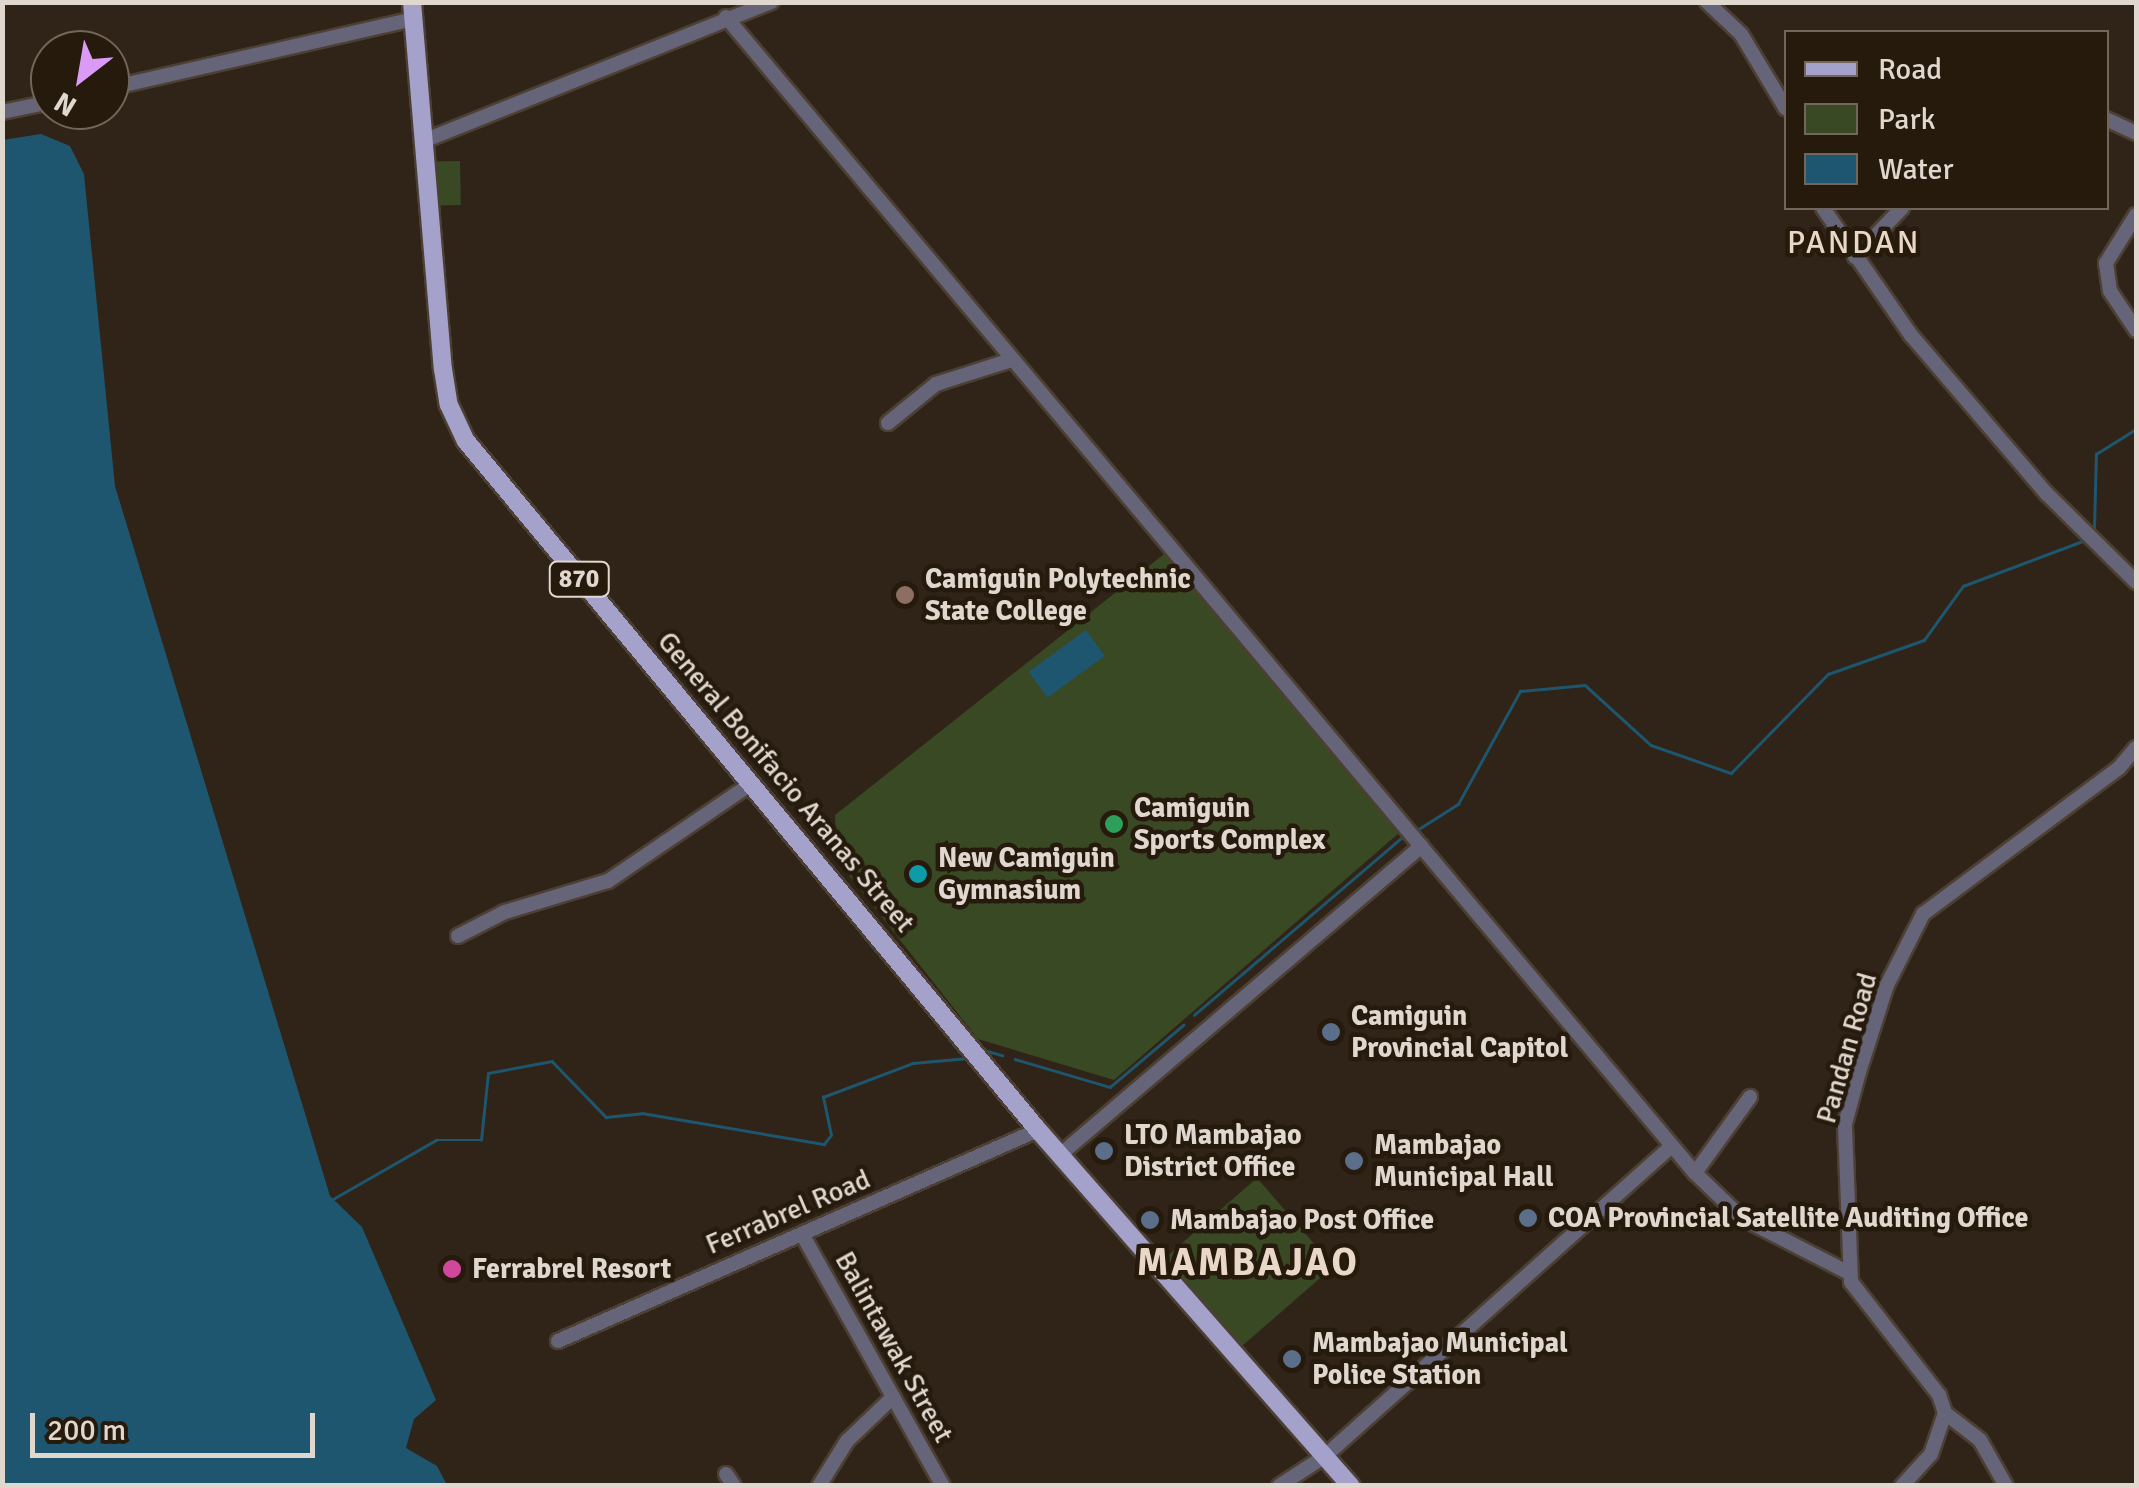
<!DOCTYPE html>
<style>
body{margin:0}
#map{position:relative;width:2139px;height:1488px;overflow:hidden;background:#302317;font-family:Signika,sans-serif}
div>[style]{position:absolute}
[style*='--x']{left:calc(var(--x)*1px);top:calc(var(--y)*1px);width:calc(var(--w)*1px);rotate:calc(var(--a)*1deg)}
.green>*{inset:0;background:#394923;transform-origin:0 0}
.water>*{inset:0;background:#1d566e;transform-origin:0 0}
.stream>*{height:2.5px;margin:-1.25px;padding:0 1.25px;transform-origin:1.25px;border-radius:1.25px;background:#1d566e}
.roads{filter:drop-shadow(2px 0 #4c4034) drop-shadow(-2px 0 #4c4034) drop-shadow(0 2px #4c4034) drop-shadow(0 -2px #4c4034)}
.minor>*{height:14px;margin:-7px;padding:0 7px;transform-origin:7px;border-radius:7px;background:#656478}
.major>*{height:18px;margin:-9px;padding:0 9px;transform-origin:9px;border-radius:9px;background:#a4a1cb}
.dots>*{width:28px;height:28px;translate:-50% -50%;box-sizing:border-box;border:5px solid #261a0d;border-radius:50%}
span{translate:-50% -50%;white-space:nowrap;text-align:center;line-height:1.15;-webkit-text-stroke:9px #261a0d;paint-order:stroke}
.shield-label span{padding:2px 8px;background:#261a0d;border:2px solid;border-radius:8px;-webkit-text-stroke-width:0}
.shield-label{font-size:25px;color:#e0d7cf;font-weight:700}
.poi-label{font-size:28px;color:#e0d7cf;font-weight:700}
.left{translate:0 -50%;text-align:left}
.street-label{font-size:28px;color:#e0d7cf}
.quarter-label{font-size:32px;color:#e9d7c7;letter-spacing:2.5px}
.district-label{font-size:38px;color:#e9d7c7;font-weight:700;letter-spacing:2.5px}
.frame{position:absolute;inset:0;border:5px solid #e0d7cf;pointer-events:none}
.legend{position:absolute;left:1784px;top:30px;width:325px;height:180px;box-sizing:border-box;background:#261a0d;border:2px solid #70665b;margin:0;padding:12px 18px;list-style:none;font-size:30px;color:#e0d7cf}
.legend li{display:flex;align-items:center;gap:20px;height:50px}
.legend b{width:50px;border:2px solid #70665b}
.north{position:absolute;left:30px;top:30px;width:100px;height:100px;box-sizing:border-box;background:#261a0d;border:2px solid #70665b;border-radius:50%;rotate:211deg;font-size:28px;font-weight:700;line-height:40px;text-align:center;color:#e0d7cf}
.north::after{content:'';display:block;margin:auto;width:35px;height:45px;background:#db9af6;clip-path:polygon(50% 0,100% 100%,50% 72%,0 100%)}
.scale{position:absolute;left:30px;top:1413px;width:285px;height:45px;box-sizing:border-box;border:5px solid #e0d7cf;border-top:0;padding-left:12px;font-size:30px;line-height:35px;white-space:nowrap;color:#e0d7cf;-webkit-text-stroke:8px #261a0d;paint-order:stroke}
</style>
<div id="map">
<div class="green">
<i style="left:460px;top:161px;width:44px;height:23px;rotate:89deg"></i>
<i style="clip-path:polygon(1164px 554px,1399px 833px,1114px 1080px,978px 1039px,837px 860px,835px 815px)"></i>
<i style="left:1257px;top:1178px;width:117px;height:123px;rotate:49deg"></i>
</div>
<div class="water">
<i style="clip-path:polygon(41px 134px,70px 146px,84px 174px,115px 486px,330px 1196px,362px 1227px,436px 1400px,414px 1419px,406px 1448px,437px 1466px,447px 1485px,3px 1485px,2px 140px)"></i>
<i style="left:1086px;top:630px;width:32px;height:71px;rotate:54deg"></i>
</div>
<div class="stream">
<i style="--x:2094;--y:528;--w:74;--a:-88.5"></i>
<i style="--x:2096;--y:454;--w:47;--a:-32"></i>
<i style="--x:1417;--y:830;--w:49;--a:-32.4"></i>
<i style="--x:1458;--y:804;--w:129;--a:-61.2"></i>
<i style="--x:1520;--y:691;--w:65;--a:-5.3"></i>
<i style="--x:1585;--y:685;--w:89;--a:42.3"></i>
<i style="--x:1651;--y:745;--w:85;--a:19.3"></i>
<i style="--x:1731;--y:773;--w:139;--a:-45.6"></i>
<i style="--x:1828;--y:674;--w:102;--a:-19.5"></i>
<i style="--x:1924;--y:640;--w:67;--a:-54.2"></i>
<i style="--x:1963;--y:586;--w:128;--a:-20.6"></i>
<i style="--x:1194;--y:1015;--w:272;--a:-40.5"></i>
<i style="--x:984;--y:1050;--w:19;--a:16"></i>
<i style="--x:1015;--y:1059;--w:99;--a:16.4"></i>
<i style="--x:1110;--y:1087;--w:96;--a:-40.3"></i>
<i style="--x:333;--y:1199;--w:119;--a:-29.8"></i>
<i style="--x:436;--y:1140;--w:45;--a:0"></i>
<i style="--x:481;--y:1140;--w:67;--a:-84"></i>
<i style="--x:488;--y:1073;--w:65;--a:-10.6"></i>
<i style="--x:552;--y:1061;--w:78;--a:46"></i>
<i style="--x:606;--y:1117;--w:36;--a:-6"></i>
<i style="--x:642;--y:1113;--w:185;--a:9.7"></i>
<i style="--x:824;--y:1144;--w:11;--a:-52"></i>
<i style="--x:831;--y:1135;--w:39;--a:-102"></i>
<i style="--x:823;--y:1097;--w:96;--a:-20.7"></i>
<i style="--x:913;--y:1063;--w:55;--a:-5.2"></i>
</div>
<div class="roads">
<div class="minor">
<i style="--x:1707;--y:2;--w:47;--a:43.3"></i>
<i style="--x:1741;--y:34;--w:87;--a:59"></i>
<i style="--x:726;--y:17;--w:1508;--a:50.03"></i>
<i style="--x:1695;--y:1173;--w:65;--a:43.8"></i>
<i style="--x:1742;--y:1218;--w:120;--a:27.2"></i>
<i style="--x:110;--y:88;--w:311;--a:-12.8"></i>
<i style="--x:2;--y:112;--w:49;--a:-11.8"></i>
<i style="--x:2106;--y:119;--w:33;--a:25"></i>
<i style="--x:426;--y:140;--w:372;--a:-21.8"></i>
<i style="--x:1823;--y:208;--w:155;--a:55.3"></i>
<i style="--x:1911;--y:335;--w:209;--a:49.5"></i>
<i style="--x:2047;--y:494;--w:125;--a:44.7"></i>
<i style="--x:2136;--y:215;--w:57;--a:122"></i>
<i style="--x:2106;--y:263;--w:28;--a:82"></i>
<i style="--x:2110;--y:291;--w:47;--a:56.3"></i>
<i style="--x:1855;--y:257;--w:68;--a:-46.2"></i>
<i style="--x:888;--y:423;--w:62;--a:-39.1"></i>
<i style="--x:936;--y:384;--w:79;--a:-17.7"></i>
<i style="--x:458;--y:936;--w:53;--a:-27.1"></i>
<i style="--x:505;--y:912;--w:108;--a:-16.8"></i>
<i style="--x:608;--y:881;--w:174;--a:-34.2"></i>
<i style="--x:1061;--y:1154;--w:474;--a:-40.5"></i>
<i style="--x:1695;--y:1173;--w:94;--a:-54.1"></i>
<i style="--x:802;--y:1234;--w:289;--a:60.8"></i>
<i style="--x:558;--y:1341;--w:524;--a:-23.73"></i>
<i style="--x:1945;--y:1413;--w:44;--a:37.6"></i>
<i style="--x:1980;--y:1440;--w:53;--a:60.5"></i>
<i style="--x:726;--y:1474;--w:14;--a:56"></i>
<i style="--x:819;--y:1486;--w:53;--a:-58.1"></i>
<i style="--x:847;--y:1441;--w:64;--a:-43.7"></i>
<i style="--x:1279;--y:1486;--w:55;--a:-33.1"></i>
<i style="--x:1325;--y:1456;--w:465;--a:-41.8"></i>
<i style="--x:1902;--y:1486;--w:43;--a:-47.8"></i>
<i style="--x:1931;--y:1454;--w:43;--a:-71.1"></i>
<i style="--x:1945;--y:1413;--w:19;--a:-108"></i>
<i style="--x:1939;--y:1395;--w:143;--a:-127.9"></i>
<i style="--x:1851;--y:1282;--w:158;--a:-92.2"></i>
<i style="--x:1845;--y:1124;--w:54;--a:-74.9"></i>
<i style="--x:1859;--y:1072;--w:91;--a:-72.2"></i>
<i style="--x:1887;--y:985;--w:80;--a:-63.1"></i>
<i style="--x:1923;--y:914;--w:244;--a:-36.7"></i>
<i style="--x:2119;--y:768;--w:26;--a:-50"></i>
</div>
<div class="major">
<i style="--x:412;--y:2;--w:368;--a:85.2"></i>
<i style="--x:443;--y:369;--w:36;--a:81"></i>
<i style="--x:449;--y:405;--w:40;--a:65"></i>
<i style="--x:466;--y:441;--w:895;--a:50.3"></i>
<i style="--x:1038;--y:1130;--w:474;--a:48.7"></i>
</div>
</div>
<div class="dots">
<i style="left:905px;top:595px;background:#8d6e63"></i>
<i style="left:1114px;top:824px;background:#2e9e5b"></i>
<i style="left:918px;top:874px;background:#0f9aa8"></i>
<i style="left:1331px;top:1032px;background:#5c6f8a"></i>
<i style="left:1104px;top:1151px;background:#5c6f8a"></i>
<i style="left:1354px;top:1161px;background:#5c6f8a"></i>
<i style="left:1528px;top:1218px;background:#5c6f8a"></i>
<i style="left:1150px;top:1220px;background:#5c6f8a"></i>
<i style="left:452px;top:1269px;background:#d1479c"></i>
<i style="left:1292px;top:1359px;background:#5c6f8a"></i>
</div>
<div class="shield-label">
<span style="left:579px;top:579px">870</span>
</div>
<div class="poi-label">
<span class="left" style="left:925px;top:595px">Camiguin Polytechnic<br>State College</span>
<span class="left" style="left:1134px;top:824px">Camiguin<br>Sports Complex</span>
<span class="left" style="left:938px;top:874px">New Camiguin<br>Gymnasium</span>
<span class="left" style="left:1351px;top:1032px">Camiguin<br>Provincial Capitol</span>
<span class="left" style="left:1124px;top:1151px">LTO Mambajao<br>District Office</span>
<span class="left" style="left:1374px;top:1161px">Mambajao<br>Municipal Hall</span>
<span class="left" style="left:1548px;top:1218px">COA Provincial Satellite Auditing Office</span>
<span class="left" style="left:1170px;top:1220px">Mambajao Post Office</span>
<span class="left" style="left:472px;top:1269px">Ferrabrel Resort</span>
<span class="left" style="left:1312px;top:1359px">Mambajao Municipal<br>Police Station</span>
</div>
<div class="street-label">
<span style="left:786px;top:782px;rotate:50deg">General Bonifacio Aranas Street</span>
<span style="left:1847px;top:1048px;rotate:-74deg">Pandan Road</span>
<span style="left:788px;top:1212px;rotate:-23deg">Ferrabrel Road</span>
<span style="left:894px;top:1347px;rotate:61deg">Balintawak Street</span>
</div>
<div class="quarter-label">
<span style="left:1854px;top:243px">PANDAN</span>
</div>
<div class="district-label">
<span style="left:1248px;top:1263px">MAMBAJAO</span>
</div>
<div class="frame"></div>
<ul class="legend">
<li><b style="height:12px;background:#a4a1cb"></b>Road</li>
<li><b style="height:28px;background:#394923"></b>Park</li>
<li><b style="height:28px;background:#1d566e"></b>Water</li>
</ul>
<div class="north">N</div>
<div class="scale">200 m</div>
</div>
